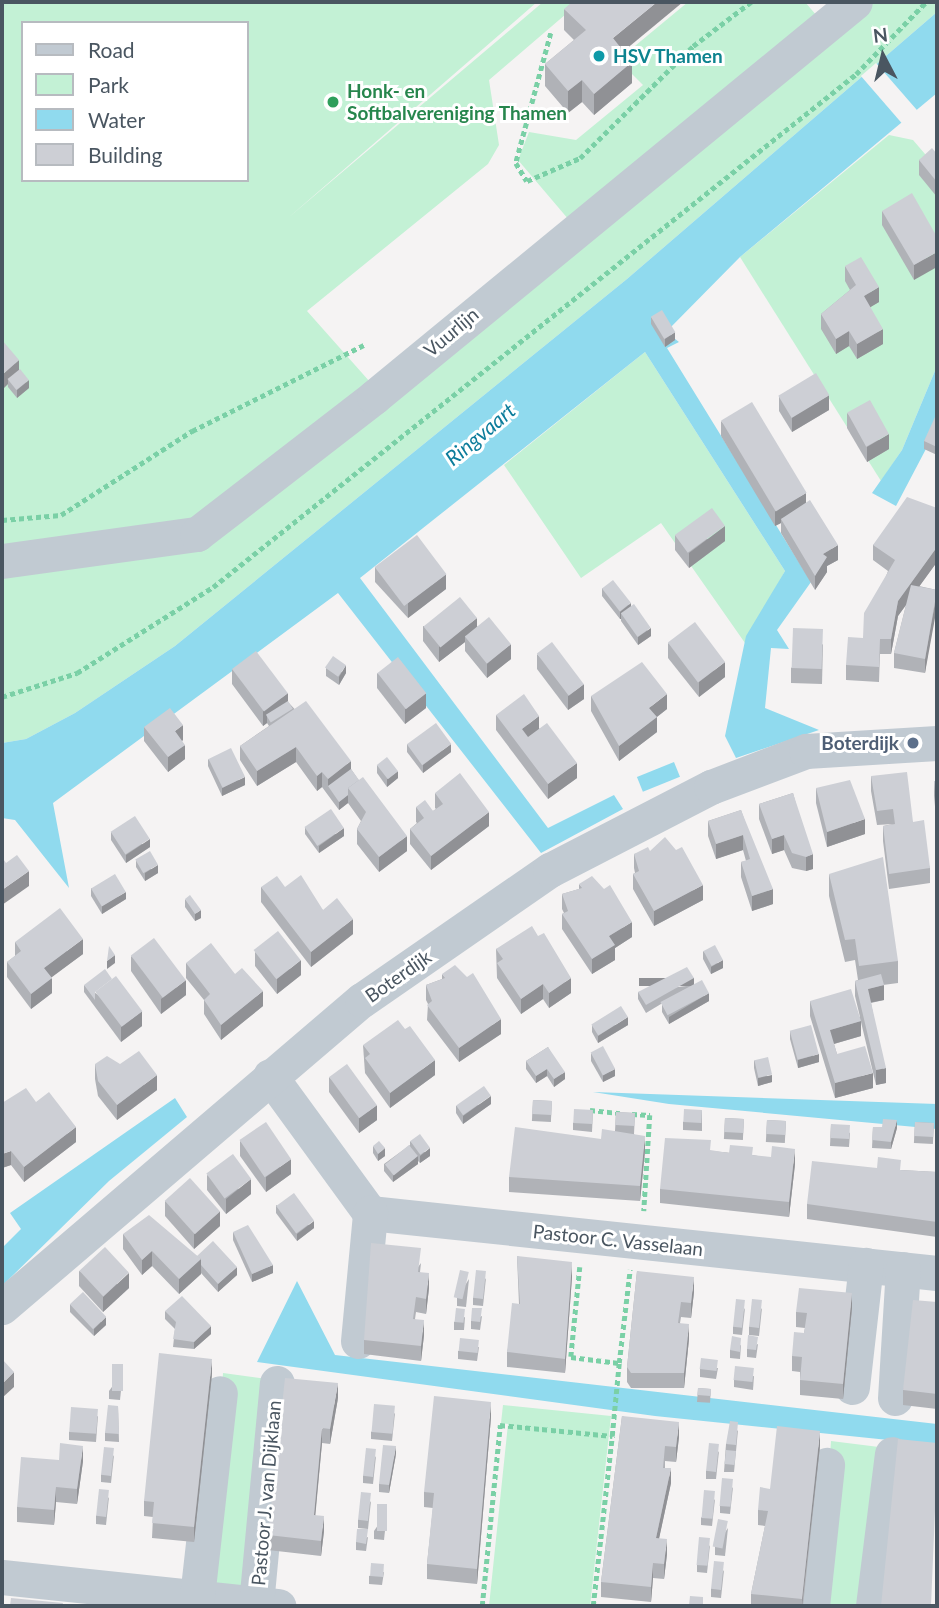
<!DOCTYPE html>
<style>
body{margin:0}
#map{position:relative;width:939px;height:1608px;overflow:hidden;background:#f5f3f3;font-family:Lato,sans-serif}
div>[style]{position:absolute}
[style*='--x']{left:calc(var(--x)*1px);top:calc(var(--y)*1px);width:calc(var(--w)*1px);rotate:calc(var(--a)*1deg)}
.green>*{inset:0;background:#c3f1d5}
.water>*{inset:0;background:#90daee;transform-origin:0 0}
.pier>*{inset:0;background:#f5f3f3;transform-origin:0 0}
.path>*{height:4.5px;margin-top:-2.25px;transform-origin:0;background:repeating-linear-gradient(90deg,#7ad0a6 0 5px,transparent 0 8.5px)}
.minor>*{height:35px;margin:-17.5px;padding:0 17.5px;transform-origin:17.5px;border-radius:17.5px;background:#c1cad2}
.wall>*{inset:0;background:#b0b2b7;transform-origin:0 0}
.shaded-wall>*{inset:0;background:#909195;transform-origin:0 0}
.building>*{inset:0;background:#cdcfd5;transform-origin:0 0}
.dots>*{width:19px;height:19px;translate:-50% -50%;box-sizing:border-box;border:4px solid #fff;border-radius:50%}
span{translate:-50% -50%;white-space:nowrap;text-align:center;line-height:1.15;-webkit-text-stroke:6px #fff;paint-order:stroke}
.culture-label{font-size:19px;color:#0d838f;font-weight:700}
.left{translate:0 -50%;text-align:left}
.leisure-label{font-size:19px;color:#27864d;font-weight:700}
.street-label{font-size:19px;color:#4a5661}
.service-label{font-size:19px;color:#4e5e75;font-weight:700}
.right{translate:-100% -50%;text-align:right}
.water-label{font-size:21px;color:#0c7c9b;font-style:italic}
.frame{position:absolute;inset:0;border:4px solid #4a5661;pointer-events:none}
.legend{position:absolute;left:21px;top:21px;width:228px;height:161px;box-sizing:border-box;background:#fff;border:2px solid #b7bbc0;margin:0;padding:9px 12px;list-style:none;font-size:21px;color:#4a5661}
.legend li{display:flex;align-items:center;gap:14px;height:35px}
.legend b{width:35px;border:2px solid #b7bbc0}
.north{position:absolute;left:848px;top:21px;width:70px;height:70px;-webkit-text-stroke:5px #fff;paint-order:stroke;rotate:353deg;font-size:19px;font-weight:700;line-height:28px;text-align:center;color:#4a5661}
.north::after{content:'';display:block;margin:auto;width:24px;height:32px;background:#4a5661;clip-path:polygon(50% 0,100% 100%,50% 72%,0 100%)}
</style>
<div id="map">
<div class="green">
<i style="clip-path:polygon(evenodd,2px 2px,537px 2px,288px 218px,543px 2px,580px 2px,489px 80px,499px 145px,488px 164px,307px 311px,370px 382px,193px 522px,2px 548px,2px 2px,23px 23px,247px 23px,247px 180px,23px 180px,23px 23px)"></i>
<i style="clip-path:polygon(688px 2px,805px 2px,817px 16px,569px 220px,518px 160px,529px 132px,576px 140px,643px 85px,618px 60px)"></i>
<i style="clip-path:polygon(871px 2px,937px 2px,937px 12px,627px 279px,175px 646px,75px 713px,26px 739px,2px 743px,2px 574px,171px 549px)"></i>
<i style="clip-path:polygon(889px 135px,913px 140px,937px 168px,937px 366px,902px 450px,881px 481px,740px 257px)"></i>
<i style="clip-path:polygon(645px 352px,785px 571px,745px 643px,661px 523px,581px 578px,504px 465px)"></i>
<i style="clip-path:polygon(223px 1373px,283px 1381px,251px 1587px,208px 1582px)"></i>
<i style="clip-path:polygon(503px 1405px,611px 1416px,590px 1606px,489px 1606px,508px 1424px,501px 1423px)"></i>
<i style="clip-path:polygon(831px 1441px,887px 1448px,870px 1606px,820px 1606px)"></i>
</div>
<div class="water">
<i style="clip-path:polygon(937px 12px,937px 93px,740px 257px,666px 332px,679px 342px,667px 348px,811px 582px,777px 630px,789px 649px,771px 648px,765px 708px,819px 730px,736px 758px,725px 736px,746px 636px,785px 571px,645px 352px,360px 578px,548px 828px,614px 795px,623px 809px,541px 853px,338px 593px,53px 803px,69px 888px,15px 820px,2px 818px,2px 743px,26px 739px,75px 713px,175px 646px,627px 279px)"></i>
<i style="clip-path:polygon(937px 366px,937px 428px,896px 506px,872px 493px,902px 450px)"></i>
<i style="left:674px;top:762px;width:16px;height:40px;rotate:68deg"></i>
<i style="clip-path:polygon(593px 1092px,937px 1104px,937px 1129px,669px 1104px)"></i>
<i style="clip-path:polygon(175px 1098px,187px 1117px,109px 1181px,2px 1286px,2px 1248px,21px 1229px,10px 1213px)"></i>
<i style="clip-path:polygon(297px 1281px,335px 1355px,937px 1424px,937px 1445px,655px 1416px,257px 1362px)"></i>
</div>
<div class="pier">
<i style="left:876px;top:63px;width:66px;height:20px;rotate:49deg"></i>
</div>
<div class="path">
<i style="--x:551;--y:33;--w:135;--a:105.1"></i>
<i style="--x:516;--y:163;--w:21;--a:59"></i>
<i style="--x:527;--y:181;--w:58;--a:-23.5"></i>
<i style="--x:580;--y:158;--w:159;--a:-44.7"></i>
<i style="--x:693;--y:46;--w:73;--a:-37.2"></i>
<i style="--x:2;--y:520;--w:59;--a:-4.8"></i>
<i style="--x:61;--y:515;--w:156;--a:-32.7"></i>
<i style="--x:192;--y:431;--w:192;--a:-26.6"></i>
<i style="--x:2;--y:697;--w:79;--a:-17.7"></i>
<i style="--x:77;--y:673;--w:161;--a:-32.3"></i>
<i style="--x:213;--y:587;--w:823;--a:-38.58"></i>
<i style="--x:856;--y:74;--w:100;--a:-45.8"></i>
<i style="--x:590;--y:1110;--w:30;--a:6"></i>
<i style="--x:632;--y:1114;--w:18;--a:3"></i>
<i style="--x:650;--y:1115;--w:96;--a:93.6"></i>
<i style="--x:580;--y:1267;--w:90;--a:95.7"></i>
<i style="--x:571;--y:1357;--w:48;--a:7.1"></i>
<i style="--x:619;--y:1363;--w:94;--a:-83.3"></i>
<i style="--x:482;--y:1606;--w:182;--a:-84.3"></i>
<i style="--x:500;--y:1425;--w:113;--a:5.6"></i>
<i style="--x:612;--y:1436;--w:73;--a:-84.5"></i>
<i style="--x:593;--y:1606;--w:171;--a:-83.6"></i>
</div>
<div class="minor">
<i style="--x:2;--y:561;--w:197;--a:-7.9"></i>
<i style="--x:197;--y:534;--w:224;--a:-37.7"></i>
<i style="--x:374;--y:397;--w:622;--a:-39.39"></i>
<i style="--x:270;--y:1076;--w:170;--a:53.9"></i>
<i style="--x:370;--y:1213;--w:570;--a:6.04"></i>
<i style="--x:2;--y:1307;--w:473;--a:-40.5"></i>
<i style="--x:362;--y:1000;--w:229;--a:-34.7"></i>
<i style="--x:550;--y:870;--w:181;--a:-27.3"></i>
<i style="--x:711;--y:787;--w:102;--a:-20.8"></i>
<i style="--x:806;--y:751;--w:131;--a:-3.5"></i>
<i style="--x:358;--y:1341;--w:129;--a:-84.6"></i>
<i style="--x:852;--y:1387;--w:123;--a:-83.5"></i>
<i style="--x:895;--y:1398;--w:129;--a:-86.5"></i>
<i style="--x:2;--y:1577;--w:278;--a:6"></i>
<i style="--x:197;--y:1597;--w:205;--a:-83.6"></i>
<i style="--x:256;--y:1604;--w:222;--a:-84.6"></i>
<i style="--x:812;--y:1606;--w:142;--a:-83.9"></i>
<i style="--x:873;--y:1606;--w:153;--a:-82.9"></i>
</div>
<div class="wall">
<i style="clip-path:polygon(564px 9px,624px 51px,632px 83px,594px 115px,582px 102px,568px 113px,545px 86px,545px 64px,574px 40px,564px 30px)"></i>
<i style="clip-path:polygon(937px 154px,937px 197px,919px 175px,919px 160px)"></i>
<i style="clip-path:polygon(882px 211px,937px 237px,914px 280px,882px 225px)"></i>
<i style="clip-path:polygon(845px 266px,879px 302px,870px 307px,883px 344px,857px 359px,849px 346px,836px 354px,821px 329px,821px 314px,850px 290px,845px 281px)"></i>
<i style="clip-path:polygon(651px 317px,675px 340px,665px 347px,651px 324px)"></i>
<i style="clip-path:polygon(2px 340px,29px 388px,17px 398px,8px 387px)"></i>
<i style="clip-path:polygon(779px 396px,829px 410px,792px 432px,779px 411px)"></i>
<i style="clip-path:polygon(847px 413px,889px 449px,867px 462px,847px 428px)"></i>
<i style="clip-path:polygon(937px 418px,937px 455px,924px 449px,924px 441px)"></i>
<i style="clip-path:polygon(721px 421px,806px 503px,838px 560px,827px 566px,827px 572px,815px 590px,781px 533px,781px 523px,775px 526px,721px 436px)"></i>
<i style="clip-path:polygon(937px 508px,937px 562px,919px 586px,937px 590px,925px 673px,894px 668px,894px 653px,906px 605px,898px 616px,891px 654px,880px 654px,879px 682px,846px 680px,846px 665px,863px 638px,888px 571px,873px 560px,873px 545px)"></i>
<i style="clip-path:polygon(675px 535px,725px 541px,689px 568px,675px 550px)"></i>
<i style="clip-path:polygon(375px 567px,446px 589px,408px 618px,375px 582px)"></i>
<i style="clip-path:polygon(602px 588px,631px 606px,651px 636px,638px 645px,621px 621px,621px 619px,620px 619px,602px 596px)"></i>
<i style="clip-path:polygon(423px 626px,477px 626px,511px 659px,487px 678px,465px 651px,465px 642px,439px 662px,423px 641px)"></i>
<i style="clip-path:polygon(668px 643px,725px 677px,699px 697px,668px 658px)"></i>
<i style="clip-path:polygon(823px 644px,822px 684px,791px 683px,791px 668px)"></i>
<i style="clip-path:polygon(537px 654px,584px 699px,568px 710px,537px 669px)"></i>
<i style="clip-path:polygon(326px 668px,346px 673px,339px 685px,326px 676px)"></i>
<i style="clip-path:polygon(232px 669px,288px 702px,351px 769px,407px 851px,379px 872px,357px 844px,357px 829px,361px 821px,348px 803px,339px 810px,322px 787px,317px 791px,296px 762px,257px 786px,240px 760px,240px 746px,269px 726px,267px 723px,263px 726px,232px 684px)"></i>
<i style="clip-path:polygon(377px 673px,426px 708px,405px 724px,377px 688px)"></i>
<i style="clip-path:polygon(591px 696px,667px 709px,657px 717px,657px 732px,619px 761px,591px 711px)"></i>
<i style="clip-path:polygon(496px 715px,539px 728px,577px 778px,548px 799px,496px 730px)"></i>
<i style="clip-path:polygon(144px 727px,183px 740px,182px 741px,185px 759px,168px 772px,144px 741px)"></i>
<i style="clip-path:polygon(407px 744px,451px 752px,423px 773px,407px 752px)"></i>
<i style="clip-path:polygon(208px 759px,245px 785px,222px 796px,208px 766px)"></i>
<i style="clip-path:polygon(377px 765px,398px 778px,387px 787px,377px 773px)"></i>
<i style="clip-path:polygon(871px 776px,913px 822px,930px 868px,930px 883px,889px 889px,883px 841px,883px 826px,893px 824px,877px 825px,871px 791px)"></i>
<i style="clip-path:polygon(934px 781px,937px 781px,937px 828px,934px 796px)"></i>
<i style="clip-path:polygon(816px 788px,865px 834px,827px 847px,816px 803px)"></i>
<i style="clip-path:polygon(435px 793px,489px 826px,431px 870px,410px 844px,410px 829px,417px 823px,416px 822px,416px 807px,433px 811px,436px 809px,435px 808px)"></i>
<i style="clip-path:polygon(793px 793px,813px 869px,806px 871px,792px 868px,784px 850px,772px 854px,759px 819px,759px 804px)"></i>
<i style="clip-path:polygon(741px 810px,773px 904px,752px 911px,741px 877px,741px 862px,746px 861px,743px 850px,716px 859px,708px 836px,708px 821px)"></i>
<i style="clip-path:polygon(305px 827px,344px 836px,319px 853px,305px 834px)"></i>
<i style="clip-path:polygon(111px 832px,150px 847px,126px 863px,111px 840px)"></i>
<i style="clip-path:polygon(650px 851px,703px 900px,654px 926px,633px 889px,633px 874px,635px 873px,634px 868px,634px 854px)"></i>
<i style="clip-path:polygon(136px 860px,158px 873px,145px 881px,136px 867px)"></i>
<i style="clip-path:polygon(829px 874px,898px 961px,898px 983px,883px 985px,884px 1000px,871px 1003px,886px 1083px,876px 1085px,861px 1022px,861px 1036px,834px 1044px,837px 1054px,873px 1088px,835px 1098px,810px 1016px,810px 1001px,860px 1017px,855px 996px,855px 981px,858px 980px,855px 960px,845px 962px,829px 896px)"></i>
<i style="clip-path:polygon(579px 884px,632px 937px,615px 948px,615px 960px,592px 974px,562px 929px,562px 914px,564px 913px,562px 909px,562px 894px,579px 889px)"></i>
<i style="clip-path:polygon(261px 887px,285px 887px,323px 910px,353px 934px,311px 967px,261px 902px)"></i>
<i style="clip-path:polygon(91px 888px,126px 899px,102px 914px,91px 896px)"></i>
<i style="clip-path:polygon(185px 899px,201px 918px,195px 921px,185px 907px)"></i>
<i style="clip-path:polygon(538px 936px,571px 993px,549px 1008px,543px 999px,521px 1014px,497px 978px,496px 949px)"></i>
<i style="clip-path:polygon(15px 942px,83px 954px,51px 977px,52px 993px,31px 1009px,7px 977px,7px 962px,15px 956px)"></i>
<i style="clip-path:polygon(703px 951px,723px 968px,711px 974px,703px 959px)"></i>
<i style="clip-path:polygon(255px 952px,301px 975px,277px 994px,255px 966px)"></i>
<i style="clip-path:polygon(131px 956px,186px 995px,161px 1014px,131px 971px)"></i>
<i style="clip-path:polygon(186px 963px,235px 974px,263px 1006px,221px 1040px,204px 1014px,204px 1000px,186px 978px)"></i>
<i style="clip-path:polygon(442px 974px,501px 1034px,459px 1062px,427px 1020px,428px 1004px,426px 1000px,426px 985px,442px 979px)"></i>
<i style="clip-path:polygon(84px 985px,142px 1026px,121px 1042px,84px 992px)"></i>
<i style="clip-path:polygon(694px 985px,709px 1001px,669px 1024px,662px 1012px,662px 1004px,666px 1001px,646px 1013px,638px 999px,638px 992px)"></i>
<i style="clip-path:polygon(592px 1025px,628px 1025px,598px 1043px,592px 1032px)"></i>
<i style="clip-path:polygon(790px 1031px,819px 1062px,798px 1068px,790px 1039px)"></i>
<i style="clip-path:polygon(363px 1045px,435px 1075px,390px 1108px,365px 1073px)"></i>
<i style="clip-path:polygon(548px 1047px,565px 1079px,554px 1087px,547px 1076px,536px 1083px,526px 1069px,526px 1061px)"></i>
<i style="clip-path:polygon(591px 1053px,615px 1076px,603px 1082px,591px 1061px)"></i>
<i style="clip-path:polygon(754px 1060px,772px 1082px,758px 1086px,754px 1068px)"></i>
<i style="clip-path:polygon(95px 1064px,157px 1090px,117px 1120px,98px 1096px,95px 1079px)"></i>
<i style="clip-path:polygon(329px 1077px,377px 1120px,359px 1133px,329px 1092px)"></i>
<i style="left:533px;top:1100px;width:19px;height:21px;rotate:3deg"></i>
<i style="clip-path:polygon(36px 1102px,76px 1142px,24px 1182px,11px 1165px,2px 1168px)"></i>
<i style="clip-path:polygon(491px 1104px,463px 1124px,456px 1113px,456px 1106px)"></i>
<i style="clip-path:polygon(593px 1110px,592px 1132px,573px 1130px,573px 1123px)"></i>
<i style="clip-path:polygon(702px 1110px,702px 1131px,683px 1130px,683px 1122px)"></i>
<i style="clip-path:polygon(616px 1112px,635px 1113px,634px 1134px,645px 1151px,640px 1201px,509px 1192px,509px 1177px,601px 1139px,615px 1131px)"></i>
<i style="left:725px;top:1118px;width:19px;height:21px;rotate:3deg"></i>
<i style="left:767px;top:1120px;width:19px;height:22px;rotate:3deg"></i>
<i style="left:915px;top:1122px;width:19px;height:21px;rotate:3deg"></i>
<i style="clip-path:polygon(831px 1124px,850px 1133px,849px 1147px,830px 1146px)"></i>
<i style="clip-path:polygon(873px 1127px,897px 1128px,891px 1149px,872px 1148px)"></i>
<i style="clip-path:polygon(240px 1141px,291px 1174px,266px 1192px,240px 1156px)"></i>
<i style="clip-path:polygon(410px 1141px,430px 1156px,420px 1163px,418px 1161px,418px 1164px,393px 1182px,384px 1171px,384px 1164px,410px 1145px)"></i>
<i style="clip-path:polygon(373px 1146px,385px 1156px,378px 1161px,373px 1153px)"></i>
<i style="clip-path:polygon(711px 1151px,753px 1155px,795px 1164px,789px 1217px,660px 1203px,660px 1189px)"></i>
<i style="clip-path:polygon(901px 1170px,937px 1172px,937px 1237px,807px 1219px,807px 1204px)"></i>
<i style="clip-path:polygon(207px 1175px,251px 1194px,226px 1214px,207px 1190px)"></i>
<i style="clip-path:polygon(165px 1201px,220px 1226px,194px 1249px,165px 1216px)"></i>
<i style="clip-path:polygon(276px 1205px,314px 1228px,297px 1241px,276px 1213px)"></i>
<i style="clip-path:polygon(233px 1232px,273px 1273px,252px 1282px,233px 1240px)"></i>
<i style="clip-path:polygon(123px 1234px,197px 1256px,237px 1275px,218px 1292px,201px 1273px,201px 1274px,179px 1294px,152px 1266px,142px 1275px,123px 1249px)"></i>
<i style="clip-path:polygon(517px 1256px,572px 1277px,565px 1373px,507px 1367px,507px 1352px,519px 1304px)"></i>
<i style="clip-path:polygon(421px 1263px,420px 1272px,429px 1288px,426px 1314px,416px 1312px,415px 1319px,424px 1335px,421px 1361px,364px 1354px,364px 1340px)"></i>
<i style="clip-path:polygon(79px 1271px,129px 1288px,103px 1312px,79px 1286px)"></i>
<i style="clip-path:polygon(637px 1271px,694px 1292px,691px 1318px,681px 1317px,680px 1323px,689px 1339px,684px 1388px,631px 1388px,627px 1382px,627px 1367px)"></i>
<i style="clip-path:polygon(486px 1278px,483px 1306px,473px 1305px,473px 1298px)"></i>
<i style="clip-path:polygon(469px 1279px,466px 1307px,457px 1306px,457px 1298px)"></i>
<i style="clip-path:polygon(937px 1302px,937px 1409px,903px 1405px,903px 1390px)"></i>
<i style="clip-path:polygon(70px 1304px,106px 1325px,94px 1336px,70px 1312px)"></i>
<i style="clip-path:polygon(745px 1308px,742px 1335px,733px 1334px,733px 1327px)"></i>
<i style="clip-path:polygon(762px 1308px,759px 1336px,749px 1335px,749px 1327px)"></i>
<i style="clip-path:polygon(852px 1308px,843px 1399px,800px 1395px,800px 1372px,792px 1371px,792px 1356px,804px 1333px,805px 1328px,796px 1327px,796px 1312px)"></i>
<i style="clip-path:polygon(165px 1311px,211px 1334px,194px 1349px,173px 1347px,175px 1329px,165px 1319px)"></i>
<i style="clip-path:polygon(482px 1316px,480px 1330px,471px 1329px,471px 1321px)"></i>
<i style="clip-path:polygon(465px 1317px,464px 1330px,454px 1330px,454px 1322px)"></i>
<i style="clip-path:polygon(758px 1344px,756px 1358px,747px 1357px,747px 1349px)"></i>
<i style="clip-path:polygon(741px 1345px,740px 1359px,730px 1358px,730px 1350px)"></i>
<i style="clip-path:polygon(479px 1347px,477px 1361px,458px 1359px,458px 1351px)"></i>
<i style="clip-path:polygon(718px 1368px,716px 1379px,700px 1377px,700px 1369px)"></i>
<i style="clip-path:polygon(123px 1372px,120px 1400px,109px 1399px,109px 1391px)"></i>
<i style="clip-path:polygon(212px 1374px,194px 1542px,152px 1538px,153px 1517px,144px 1516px,144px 1501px)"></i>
<i style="clip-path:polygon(754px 1376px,753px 1390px,734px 1387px,734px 1380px)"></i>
<i style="left:698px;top:1388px;width:13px;height:14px;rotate:4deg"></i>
<i style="clip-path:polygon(338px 1398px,330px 1444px,322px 1443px,315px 1515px,324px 1531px,321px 1556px,268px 1550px,268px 1535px)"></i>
<i style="clip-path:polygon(118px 1406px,119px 1442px,105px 1441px,105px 1433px)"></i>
<i style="clip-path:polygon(395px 1413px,392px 1441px,371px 1439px,371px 1432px)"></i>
<i style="clip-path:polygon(98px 1416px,96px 1442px,69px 1440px,69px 1432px)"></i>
<i style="clip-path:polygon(622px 1416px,679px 1437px,676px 1462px,665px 1461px,665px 1468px,671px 1483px,659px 1538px,667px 1554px,664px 1579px,653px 1578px,651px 1602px,601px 1597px,601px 1582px)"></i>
<i style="clip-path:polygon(491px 1417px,477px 1584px,427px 1579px,427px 1564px,433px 1508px,424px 1507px,424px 1492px)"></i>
<i style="clip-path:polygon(738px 1430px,734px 1472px,724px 1472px,726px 1444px)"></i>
<i style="clip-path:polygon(820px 1446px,803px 1606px,751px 1606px,751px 1594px,765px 1526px,758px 1525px,758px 1510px,770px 1489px)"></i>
<i style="clip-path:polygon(719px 1451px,716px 1479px,706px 1479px,706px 1471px)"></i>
<i style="clip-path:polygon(396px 1454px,389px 1493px,379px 1492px,379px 1484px)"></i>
<i style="clip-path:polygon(114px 1455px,111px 1483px,101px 1482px,101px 1475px)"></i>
<i style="clip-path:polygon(376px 1456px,373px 1484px,363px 1483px,363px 1476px)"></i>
<i style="clip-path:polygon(59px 1460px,83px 1461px,77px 1504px,56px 1502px,54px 1525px,17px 1522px,17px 1507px)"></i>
<i style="clip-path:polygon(733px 1487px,730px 1514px,720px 1513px,720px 1506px)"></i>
<i style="clip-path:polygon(109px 1497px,106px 1525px,96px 1524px,96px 1516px)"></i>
<i style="clip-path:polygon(715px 1499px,712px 1526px,701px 1525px,701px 1518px)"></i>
<i style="clip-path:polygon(371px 1501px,368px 1529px,358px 1528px,358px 1520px)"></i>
<i style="clip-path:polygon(387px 1512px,384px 1540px,374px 1539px,374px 1531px)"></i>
<i style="clip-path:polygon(728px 1528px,725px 1556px,715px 1555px,715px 1547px)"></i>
<i style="clip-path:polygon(368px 1537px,366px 1551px,356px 1550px,356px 1542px)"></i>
<i style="clip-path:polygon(710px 1545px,707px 1573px,697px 1572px,697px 1565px)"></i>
<i style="clip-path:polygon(724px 1570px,721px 1598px,711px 1597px,711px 1589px)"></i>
<i style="clip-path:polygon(384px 1572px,382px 1585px,369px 1584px,369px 1576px)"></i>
</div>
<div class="shaded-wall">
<i style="clip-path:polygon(657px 2px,683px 2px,613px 60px,613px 38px)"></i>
<i style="clip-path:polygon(632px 62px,632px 83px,594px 115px,594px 94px)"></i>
<i style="clip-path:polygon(582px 80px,582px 102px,568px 113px,568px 91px)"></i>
<i style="clip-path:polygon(937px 252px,937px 267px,914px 280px,914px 265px)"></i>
<i style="clip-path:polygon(879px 287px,879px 302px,864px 311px,864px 296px)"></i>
<i style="clip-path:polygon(883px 329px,883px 344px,857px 359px,857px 344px)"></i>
<i style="clip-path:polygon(849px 331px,849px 346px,836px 354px,836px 339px)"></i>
<i style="clip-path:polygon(675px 332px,675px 340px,665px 347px,665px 339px)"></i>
<i style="clip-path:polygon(19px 360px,19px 375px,8px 380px,8px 384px,2px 390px,2px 375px)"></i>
<i style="clip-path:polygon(29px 380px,29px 388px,17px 398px,17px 390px)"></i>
<i style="clip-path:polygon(829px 395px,829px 410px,792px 432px,792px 417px)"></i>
<i style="clip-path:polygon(889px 434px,889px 449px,867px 462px,867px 447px)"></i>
<i style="clip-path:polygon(806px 493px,806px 508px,781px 519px,781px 523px,775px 526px,775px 511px)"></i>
<i style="clip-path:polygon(725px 526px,725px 541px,689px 568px,689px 553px)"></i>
<i style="clip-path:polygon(838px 545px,838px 560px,827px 566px,827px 572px,815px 590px,815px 576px,823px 554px)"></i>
<i style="clip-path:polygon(937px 547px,937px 562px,898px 616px,891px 654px,891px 639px,898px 601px)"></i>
<i style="clip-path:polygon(446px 574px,446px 589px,408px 618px,408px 603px)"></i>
<i style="clip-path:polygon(937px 592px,937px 607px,925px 673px,925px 659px)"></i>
<i style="clip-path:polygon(631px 603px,631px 611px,621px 613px,621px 619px,620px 619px,620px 612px)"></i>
<i style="clip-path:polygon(477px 618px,477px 633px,465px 636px,465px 642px,439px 662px,439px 647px)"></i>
<i style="clip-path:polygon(651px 628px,651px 636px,638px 645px,638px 637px)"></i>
<i style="clip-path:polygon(511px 644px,511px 659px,487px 678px,487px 663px)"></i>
<i style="clip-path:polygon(725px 662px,725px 677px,699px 697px,699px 682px)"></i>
<i style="clip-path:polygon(346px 665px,346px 673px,339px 685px,339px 677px)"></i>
<i style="clip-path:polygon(584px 684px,584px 699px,568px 710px,568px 696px)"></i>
<i style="clip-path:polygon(288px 693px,288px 708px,267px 716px,267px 723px,263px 726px,263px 711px)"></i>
<i style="clip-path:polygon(426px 693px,426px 708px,405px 724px,405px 709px)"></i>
<i style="clip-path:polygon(667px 694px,667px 709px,649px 723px,649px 708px)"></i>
<i style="clip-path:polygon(539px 716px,539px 731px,522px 744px,522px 729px)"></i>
<i style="clip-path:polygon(657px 717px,657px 732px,619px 761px,619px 746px)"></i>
<i style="clip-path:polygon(183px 725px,183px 740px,175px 746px,175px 731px)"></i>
<i style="clip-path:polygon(451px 744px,451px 752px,423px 773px,423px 765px)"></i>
<i style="clip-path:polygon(185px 745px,185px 759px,168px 772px,168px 757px)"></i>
<i style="clip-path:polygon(296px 747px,296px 762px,257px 786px,257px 771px)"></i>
<i style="clip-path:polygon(351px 761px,351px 776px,328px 786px,328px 779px)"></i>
<i style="clip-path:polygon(577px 763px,577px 778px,548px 799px,548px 784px)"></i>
<i style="clip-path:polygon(398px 771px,398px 778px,387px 787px,387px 779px)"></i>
<i style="clip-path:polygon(322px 772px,322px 787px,317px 791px,317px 776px)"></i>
<i style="clip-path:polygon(245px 777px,245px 785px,222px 796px,222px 788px)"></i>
<i style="clip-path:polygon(348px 795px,348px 803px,339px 810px,339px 802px)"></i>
<i style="clip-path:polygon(489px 812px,489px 826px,431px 870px,431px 856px)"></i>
<i style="clip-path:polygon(865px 819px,865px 834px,827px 847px,827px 832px)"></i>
<i style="clip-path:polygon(344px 828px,344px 836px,319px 853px,319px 846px)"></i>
<i style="clip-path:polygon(743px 835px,743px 850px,716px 859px,716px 844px)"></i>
<i style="clip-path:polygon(784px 835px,784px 850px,772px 854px,772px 839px)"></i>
<i style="clip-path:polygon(407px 836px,407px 851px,379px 872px,379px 857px)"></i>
<i style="clip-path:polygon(150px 839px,150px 847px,126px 863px,126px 855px)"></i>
<i style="clip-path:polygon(813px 854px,813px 869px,806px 871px,806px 857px)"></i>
<i style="clip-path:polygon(158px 865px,158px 873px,145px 881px,145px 873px)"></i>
<i style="clip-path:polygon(29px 871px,29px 886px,2px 905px,2px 890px)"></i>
<i style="clip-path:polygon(703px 885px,703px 900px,654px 926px,654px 911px)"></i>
<i style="clip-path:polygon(773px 889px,773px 904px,752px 911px,752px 896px)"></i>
<i style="clip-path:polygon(126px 892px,126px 899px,102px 914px,102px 906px)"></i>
<i style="clip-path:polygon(201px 910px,201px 918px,195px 921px,195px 914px)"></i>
<i style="clip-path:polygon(353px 919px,353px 934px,311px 967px,311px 952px)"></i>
<i style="clip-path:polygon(632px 922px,632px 937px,615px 948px,615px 960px,592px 974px,592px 959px,609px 936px)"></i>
<i style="clip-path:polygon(83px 939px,83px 954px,44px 983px,44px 968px)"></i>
<i style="clip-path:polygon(115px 955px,115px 963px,107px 969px,107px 961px)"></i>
<i style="clip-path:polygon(301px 960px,301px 975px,277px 994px,277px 979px)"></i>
<i style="clip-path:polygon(723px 960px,723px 968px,711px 974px,711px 967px)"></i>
<i style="clip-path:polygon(52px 978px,52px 993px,31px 1009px,31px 994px)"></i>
<i style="clip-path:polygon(571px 978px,571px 993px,549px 1008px,549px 993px)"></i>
<i style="left:694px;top:978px;width:8px;height:55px;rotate:90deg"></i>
<i style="clip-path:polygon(186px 980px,186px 995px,161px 1014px,161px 999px)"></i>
<i style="clip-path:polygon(543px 984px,543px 999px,521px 1014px,521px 999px)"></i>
<i style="clip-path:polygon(884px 985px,884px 1000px,868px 1003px,868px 989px)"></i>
<i style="clip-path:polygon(263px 991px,263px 1006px,221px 1040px,221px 1025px)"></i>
<i style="clip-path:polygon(709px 993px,709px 1001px,669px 1024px,669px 1017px)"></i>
<i style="clip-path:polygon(142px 1011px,142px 1026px,121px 1042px,121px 1027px)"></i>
<i style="clip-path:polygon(628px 1017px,628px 1025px,598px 1043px,598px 1036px)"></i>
<i style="clip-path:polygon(501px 1019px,501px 1034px,459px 1062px,459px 1048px)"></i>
<i style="clip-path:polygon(861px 1021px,861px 1036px,830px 1045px,830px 1030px)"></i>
<i style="clip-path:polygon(819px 1054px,819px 1062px,798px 1068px,798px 1060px)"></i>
<i style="clip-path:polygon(435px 1060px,435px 1075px,390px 1108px,390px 1093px)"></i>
<i style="clip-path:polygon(886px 1068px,886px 1083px,876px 1085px,876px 1070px)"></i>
<i style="clip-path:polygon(547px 1069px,547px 1076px,536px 1083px,536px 1076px)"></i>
<i style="clip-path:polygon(615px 1069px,615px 1076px,603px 1082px,603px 1075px)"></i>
<i style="clip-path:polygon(565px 1072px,565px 1079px,554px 1087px,554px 1079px)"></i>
<i style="clip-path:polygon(873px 1073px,873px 1088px,835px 1098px,835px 1083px)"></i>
<i style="clip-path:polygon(157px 1075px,157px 1090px,117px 1120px,117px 1105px)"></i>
<i style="clip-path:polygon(772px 1075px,772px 1082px,758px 1086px,758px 1078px)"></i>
<i style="clip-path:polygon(491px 1096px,491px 1104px,463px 1124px,463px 1116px)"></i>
<i style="clip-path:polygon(377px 1105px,377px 1120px,359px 1133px,359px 1118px)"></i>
<i style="clip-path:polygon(897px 1120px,897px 1128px,891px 1149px,891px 1142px)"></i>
<i style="clip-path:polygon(76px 1127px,76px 1142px,24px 1182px,24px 1167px)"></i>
<i style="clip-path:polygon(645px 1136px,645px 1151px,640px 1201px,640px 1186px)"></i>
<i style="clip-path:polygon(385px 1148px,385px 1156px,378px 1161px,378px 1154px)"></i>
<i style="clip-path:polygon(430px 1148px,430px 1156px,420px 1163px,420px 1156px)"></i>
<i style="clip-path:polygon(795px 1149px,795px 1164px,789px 1217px,789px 1202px)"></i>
<i style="clip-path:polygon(11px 1151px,11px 1165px,2px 1168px,2px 1154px)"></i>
<i style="clip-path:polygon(418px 1156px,418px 1164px,393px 1182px,393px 1175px)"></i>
<i style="clip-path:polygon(291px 1159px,291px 1174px,266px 1192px,266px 1177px)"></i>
<i style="clip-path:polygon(251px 1179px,251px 1194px,226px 1214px,226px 1199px)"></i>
<i style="clip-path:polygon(220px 1211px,220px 1226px,194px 1249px,194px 1234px)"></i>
<i style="clip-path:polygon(314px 1221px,314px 1228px,297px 1241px,297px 1234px)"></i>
<i style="clip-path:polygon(152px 1251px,152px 1266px,142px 1275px,142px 1260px)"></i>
<i style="clip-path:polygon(201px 1259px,201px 1274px,179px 1294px,179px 1279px)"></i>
<i style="clip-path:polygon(572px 1262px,572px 1277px,565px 1373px,565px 1359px)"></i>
<i style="clip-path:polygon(273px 1265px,273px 1273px,252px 1282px,252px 1274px)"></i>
<i style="clip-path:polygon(237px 1267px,237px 1275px,218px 1292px,218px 1284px)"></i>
<i style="clip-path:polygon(129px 1273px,129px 1288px,103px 1312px,103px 1297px)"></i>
<i style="clip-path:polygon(429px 1273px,429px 1288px,426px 1314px,426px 1299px)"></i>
<i style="clip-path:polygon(694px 1277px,694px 1292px,691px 1318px,691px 1303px)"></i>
<i style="clip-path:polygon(852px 1293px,852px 1308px,843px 1399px,843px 1384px)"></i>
<i style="clip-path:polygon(106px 1317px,106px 1325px,94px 1336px,94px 1329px)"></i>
<i style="clip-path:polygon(424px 1320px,424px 1335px,421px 1361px,421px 1346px)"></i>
<i style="clip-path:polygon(689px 1324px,689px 1339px,684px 1388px,684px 1373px)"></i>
<i style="clip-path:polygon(211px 1326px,211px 1334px,194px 1349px,194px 1342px)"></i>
<i style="clip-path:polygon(212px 1359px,212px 1374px,194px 1542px,194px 1527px)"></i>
<i style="clip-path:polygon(14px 1372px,14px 1387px,2px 1398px,2px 1384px)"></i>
<i style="clip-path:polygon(338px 1383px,338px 1398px,330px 1444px,330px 1429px)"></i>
<i style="clip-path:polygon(491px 1402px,491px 1417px,477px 1584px,477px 1569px)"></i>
<i style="clip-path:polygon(679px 1422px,679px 1437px,676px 1462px,676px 1447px)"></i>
<i style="clip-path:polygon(322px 1428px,322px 1443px,314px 1530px,314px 1515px)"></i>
<i style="clip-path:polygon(820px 1431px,820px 1446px,802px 1606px,802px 1599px)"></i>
<i style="clip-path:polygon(83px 1446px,83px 1461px,77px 1504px,77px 1489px)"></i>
<i style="clip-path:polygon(396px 1446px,396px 1454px,389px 1493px,389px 1485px)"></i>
<i style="clip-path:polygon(671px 1468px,671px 1483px,656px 1553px,656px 1538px)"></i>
<i style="clip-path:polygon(56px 1487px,56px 1502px,54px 1525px,54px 1510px)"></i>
<i style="clip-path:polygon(324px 1516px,324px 1531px,321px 1556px,321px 1541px)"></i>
<i style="clip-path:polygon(667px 1539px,667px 1554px,664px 1579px,664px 1564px)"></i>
<i style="clip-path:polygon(653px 1563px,653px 1578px,651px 1602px,651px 1587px)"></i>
</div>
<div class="building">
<i style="clip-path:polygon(572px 2px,657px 2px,613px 38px,632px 62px,594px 94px,582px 80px,568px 91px,545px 64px,586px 30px,564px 9px)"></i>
<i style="clip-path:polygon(932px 148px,937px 154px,937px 182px,919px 160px)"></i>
<i style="clip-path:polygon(912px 193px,937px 237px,937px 252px,914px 265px,882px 211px)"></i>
<i style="clip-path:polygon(861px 257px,879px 287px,864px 296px,883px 329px,857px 344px,849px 331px,836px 339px,821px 314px,856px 285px,845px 266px)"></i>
<i style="left:662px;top:310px;width:26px;height:13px;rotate:59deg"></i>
<i style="clip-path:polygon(2px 340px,19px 360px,2px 375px)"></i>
<i style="left:20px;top:369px;width:14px;height:16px;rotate:51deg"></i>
<i style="left:816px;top:373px;width:26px;height:44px;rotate:59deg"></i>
<i style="left:870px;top:400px;width:39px;height:26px;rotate:61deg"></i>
<i style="left:752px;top:402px;width:106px;height:36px;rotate:59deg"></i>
<i style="clip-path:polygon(935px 417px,937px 418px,937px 447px,924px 441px)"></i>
<i style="clip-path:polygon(907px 497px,937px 508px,937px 547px,898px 601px,891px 639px,880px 639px,879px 667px,846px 665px,848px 637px,863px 638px,864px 613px,895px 560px,873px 545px)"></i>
<i style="clip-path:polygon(810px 500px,838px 545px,823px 554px,827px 557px,815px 576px,781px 519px)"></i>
<i style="left:712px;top:508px;width:22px;height:46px;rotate:54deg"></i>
<i style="left:417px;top:535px;width:49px;height:53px;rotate:53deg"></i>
<i style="left:613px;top:580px;width:29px;height:14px;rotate:52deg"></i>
<i style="clip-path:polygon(911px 585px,937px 590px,925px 659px,894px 653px)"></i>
<i style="left:460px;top:597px;width:27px;height:47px;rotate:51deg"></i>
<i style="left:634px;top:604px;width:29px;height:16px;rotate:55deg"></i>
<i style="left:489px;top:617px;width:35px;height:31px;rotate:51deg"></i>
<i style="left:695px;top:622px;width:50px;height:34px;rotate:53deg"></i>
<i style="left:793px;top:628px;width:30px;height:40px;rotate:2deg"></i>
<i style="left:552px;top:642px;width:53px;height:19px;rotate:53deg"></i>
<i style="left:256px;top:651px;width:53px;height:30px;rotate:53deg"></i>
<i style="left:333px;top:656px;width:16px;height:14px;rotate:35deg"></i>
<i style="left:398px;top:657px;width:46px;height:26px;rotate:52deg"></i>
<i style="clip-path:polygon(642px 662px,667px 694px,649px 708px,657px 717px,619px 746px,591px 696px)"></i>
<i style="clip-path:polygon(524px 694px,539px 716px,522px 729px,528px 737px,547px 723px,577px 763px,548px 784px,496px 715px)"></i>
<i style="left:288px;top:701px;width:9px;height:26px;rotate:58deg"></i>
<i style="clip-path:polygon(306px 701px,351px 761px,328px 779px,322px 772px,317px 776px,296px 747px,257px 771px,240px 746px)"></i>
<i style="clip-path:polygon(170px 708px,183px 725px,175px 731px,185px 745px,168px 757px,144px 727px)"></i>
<i style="left:436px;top:723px;width:26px;height:36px;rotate:54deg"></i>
<i style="left:231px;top:748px;width:32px;height:25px;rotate:64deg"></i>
<i style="left:387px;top:757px;width:18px;height:13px;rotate:52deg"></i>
<i style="clip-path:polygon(351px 769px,359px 780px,348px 788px,348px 795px,339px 802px,328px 786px)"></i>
<i style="clip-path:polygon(907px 772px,913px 822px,924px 820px,930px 868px,889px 874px,883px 826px,895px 824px,893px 809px,877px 811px,871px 776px)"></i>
<i style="clip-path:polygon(460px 773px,489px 812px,431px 856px,410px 829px,424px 818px,416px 807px,425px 800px,433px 811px,443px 804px,435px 793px)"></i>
<i style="clip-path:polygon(363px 777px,407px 836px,379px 857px,357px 829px,366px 812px,348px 788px)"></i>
<i style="clip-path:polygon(850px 780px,865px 819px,827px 832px,816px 788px)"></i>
<i style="clip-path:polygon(934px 781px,937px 781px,937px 813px)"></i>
<i style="clip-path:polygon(793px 793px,813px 854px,806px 857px,792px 853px,784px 835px,772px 839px,759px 804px)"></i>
<i style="left:331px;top:809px;width:23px;height:32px;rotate:56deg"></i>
<i style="clip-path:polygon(741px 810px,773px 889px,752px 896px,741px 862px,750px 859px,743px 835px,716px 844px,708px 821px)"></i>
<i style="left:135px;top:816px;width:27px;height:29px;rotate:57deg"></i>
<i style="clip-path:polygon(665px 837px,676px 850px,682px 847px,703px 885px,654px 911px,633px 874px,639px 871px,634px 854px,648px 847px,650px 851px)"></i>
<i style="left:150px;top:851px;width:16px;height:17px;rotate:60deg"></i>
<i style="clip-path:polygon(17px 855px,29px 871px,2px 890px,2px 857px,6px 863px)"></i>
<i style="clip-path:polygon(883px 857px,898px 961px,859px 966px,855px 939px,845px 940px,829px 874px)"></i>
<i style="left:115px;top:874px;width:21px;height:28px;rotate:59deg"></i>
<i style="clip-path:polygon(301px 875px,323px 910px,337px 898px,353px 919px,311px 952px,261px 887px,277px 876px,285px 887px)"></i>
<i style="clip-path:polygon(592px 876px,604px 889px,610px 885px,632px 922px,609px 936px,615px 945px,592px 959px,562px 914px,568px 911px,562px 894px,582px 888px,579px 884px)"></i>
<i style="clip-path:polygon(190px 895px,201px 910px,195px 914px,185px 899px)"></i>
<i style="clip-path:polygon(60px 908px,83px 939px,44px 968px,52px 978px,31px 994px,7px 962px,21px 951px,15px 942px)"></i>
<i style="clip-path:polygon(532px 926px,538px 936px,544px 933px,571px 978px,549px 993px,543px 984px,521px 999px,497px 963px,503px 959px,496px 949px)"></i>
<i style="left:278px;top:931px;width:37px;height:31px;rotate:52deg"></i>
<i style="left:154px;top:938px;width:53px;height:29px;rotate:53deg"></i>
<i style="clip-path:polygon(211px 943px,235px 974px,242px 968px,263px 991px,221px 1025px,204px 1000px,210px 994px,186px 963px)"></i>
<i style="left:715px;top:945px;width:17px;height:13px;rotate:62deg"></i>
<i style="clip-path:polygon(109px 946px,115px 955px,107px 961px)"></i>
<i style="clip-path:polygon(455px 965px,467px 977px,473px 973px,501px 1019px,459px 1048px,427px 1005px,432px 1001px,426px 985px,445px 978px,442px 974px)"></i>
<i style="clip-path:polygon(687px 967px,694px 978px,646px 1005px,638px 992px)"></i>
<i style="clip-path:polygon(105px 969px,112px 979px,95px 992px,95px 1000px,84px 985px)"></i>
<i style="clip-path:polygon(881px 974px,884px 985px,868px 989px,886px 1068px,876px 1070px,855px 981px)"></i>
<i style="left:116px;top:976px;width:44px;height:26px;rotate:53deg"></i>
<i style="left:702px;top:980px;width:15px;height:47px;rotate:62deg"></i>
<i style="clip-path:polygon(851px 989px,861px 1021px,830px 1030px,837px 1054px,865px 1046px,873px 1073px,835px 1083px,810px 1001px)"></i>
<i style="left:621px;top:1006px;width:13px;height:35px;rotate:58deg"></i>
<i style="clip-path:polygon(398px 1020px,405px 1029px,410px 1026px,435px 1060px,390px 1093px,365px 1058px,370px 1054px,363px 1045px)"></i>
<i style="left:811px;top:1025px;width:30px;height:22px;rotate:75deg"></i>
<i style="left:603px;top:1046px;width:26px;height:14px;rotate:62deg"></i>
<i style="clip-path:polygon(548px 1047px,565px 1072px,554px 1079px,547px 1069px,536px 1076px,526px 1061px)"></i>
<i style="clip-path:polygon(139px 1051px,157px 1075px,117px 1105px,98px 1081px,95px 1064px,107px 1056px,120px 1064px)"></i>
<i style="left:768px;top:1057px;width:18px;height:14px;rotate:77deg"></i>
<i style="left:347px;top:1064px;width:51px;height:22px;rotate:54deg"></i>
<i style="left:484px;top:1086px;width:12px;height:34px;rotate:55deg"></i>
<i style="clip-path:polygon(26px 1088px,36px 1102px,49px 1092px,76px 1127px,24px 1167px,11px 1151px,2px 1154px,2px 1103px)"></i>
<i style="left:533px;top:1100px;width:19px;height:14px;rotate:3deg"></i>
<i style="left:574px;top:1109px;width:19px;height:14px;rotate:3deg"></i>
<i style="left:684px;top:1109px;width:18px;height:13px;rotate:3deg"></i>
<i style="left:616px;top:1112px;width:19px;height:13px;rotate:3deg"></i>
<i style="left:725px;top:1118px;width:19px;height:14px;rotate:3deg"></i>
<i style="clip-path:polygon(883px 1119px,897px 1120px,891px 1142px,872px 1140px,873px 1127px,882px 1127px)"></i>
<i style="left:767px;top:1120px;width:19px;height:14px;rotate:3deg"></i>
<i style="left:266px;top:1122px;width:45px;height:32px;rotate:56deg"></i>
<i style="left:915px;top:1122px;width:19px;height:14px;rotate:3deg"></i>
<i style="left:831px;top:1124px;width:19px;height:14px;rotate:3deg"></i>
<i style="clip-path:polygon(515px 1127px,601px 1139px,602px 1129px,645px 1136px,640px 1186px,509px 1177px)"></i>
<i style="left:420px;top:1134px;width:17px;height:12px;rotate:54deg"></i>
<i style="clip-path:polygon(665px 1138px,711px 1140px,710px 1150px,729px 1153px,730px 1145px,753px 1147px,752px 1155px,771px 1157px,772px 1146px,795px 1149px,789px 1202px,660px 1189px)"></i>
<i style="clip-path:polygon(379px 1141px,385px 1148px,378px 1154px,373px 1146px)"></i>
<i style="left:409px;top:1145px;width:14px;height:31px;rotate:51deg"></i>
<i style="left:233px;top:1154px;width:31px;height:33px;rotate:54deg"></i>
<i style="clip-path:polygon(878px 1157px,901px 1160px,900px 1170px,937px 1172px,937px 1222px,807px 1204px,812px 1161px,877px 1168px)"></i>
<i style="left:190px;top:1178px;width:45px;height:34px;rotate:48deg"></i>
<i style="left:294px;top:1193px;width:34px;height:22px;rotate:54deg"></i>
<i style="clip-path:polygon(149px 1215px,201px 1259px,179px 1279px,152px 1251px,142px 1260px,123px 1234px)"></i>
<i style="clip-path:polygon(248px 1225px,273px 1265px,252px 1274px,233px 1232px)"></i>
<i style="clip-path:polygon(213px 1241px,237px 1267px,218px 1284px,201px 1265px,201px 1259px,197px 1256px)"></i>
<i style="clip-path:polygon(371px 1243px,421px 1248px,418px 1272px,429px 1273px,426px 1299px,416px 1297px,413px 1319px,424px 1320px,421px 1346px,364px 1340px)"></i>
<i style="left:105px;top:1247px;width:35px;height:35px;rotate:47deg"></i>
<i style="clip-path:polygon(517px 1256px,572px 1262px,565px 1359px,507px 1352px,512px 1303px,520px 1304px)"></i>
<i style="left:460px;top:1270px;width:9px;height:28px;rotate:13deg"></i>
<i style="left:476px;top:1270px;width:10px;height:28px;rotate:6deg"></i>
<i style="clip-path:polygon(637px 1271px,694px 1277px,691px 1303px,681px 1302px,678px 1323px,689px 1324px,684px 1373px,631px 1373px,627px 1367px)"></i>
<i style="clip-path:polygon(799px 1288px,852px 1293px,843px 1384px,800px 1380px,802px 1357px,792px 1356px,794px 1332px,804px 1333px,807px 1313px,796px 1312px)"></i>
<i style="left:83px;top:1292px;width:34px;height:18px;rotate:47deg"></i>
<i style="clip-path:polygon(182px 1296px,211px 1326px,194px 1342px,173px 1339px,176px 1322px,165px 1311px)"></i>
<i style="left:736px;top:1299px;width:9px;height:28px;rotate:6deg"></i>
<i style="left:752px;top:1299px;width:10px;height:28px;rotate:6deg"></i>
<i style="clip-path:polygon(913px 1300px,937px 1302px,937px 1394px,903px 1390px)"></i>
<i style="left:456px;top:1308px;width:9px;height:14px;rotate:6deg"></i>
<i style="clip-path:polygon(472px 1308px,482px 1308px,480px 1322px,471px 1321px)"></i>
<i style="clip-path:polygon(748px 1335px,758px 1337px,756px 1350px,747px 1349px)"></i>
<i style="clip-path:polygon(732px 1336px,741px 1338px,740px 1352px,730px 1350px)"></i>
<i style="left:460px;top:1338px;width:19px;height:13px;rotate:6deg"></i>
<i style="clip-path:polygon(159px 1353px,212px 1359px,194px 1527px,152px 1523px,154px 1502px,144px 1501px)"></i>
<i style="left:701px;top:1358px;width:17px;height:11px;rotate:7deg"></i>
<i style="clip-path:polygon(2px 1359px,14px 1372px,2px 1384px)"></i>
<i style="left:112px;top:1364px;width:11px;height:27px"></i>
<i style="left:735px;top:1366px;width:19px;height:14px;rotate:6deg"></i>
<i style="clip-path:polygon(285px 1378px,338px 1383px,330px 1429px,322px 1428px,314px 1515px,324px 1516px,321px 1541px,268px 1535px)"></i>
<i style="left:698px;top:1388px;width:13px;height:7px;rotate:4deg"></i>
<i style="clip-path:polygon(434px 1396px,491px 1402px,477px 1569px,427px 1564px,434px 1493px,424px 1492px)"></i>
<i style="left:374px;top:1404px;width:21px;height:28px;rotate:5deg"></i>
<i style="clip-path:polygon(108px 1405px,118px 1406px,119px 1434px,105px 1433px)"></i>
<i style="left:71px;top:1407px;width:27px;height:25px;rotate:4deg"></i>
<i style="clip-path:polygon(622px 1416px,679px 1422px,676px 1447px,665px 1446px,663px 1468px,671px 1468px,656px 1538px,667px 1539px,664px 1564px,653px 1563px,651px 1587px,601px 1582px)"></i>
<i style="clip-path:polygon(730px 1421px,738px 1422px,736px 1445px,726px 1444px)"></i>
<i style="clip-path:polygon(777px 1426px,820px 1431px,802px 1599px,751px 1594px,768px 1511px,758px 1510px,760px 1487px,770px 1489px)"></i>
<i style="clip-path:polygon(898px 1439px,937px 1443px,937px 1487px,936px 1487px,931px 1606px,881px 1606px)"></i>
<i style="clip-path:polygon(60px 1443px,83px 1446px,77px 1489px,56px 1487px,54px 1510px,17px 1507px,21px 1457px,59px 1460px)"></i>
<i style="left:709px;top:1443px;width:10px;height:28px;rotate:6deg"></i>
<i style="clip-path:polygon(383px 1445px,396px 1446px,389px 1485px,379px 1484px)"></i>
<i style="left:104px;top:1447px;width:10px;height:28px;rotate:6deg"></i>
<i style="left:366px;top:1448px;width:10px;height:28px;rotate:6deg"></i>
<i style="left:726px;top:1450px;width:10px;height:14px;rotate:6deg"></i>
<i style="left:722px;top:1478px;width:11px;height:28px;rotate:5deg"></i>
<i style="left:99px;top:1489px;width:10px;height:27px;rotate:6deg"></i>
<i style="left:704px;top:1490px;width:11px;height:28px;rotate:5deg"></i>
<i style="left:361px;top:1492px;width:10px;height:28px;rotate:6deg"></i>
<i style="left:377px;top:1504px;width:10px;height:27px"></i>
<i style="left:718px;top:1519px;width:10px;height:28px;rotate:11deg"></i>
<i style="clip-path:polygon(357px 1529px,368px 1529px,366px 1544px,356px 1542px)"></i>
<i style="left:699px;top:1537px;width:11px;height:28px;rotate:5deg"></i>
<i style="left:714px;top:1561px;width:10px;height:28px;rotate:6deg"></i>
<i style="left:371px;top:1563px;width:13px;height:13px;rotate:4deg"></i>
<i style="clip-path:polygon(690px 1596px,703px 1597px,703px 1606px,689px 1606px)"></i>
<i style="clip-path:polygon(11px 1598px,63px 1603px,62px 1606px,10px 1606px)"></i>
</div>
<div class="dots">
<i style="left:599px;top:56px;background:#0f9aa8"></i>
<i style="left:333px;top:102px;background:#2e9e5b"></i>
<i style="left:913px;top:743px;background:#5c6f8a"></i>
</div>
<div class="culture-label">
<span class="left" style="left:613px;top:56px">HSV Thamen</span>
</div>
<div class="leisure-label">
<span class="left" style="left:347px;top:102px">Honk- en<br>Softbalvereniging Thamen</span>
</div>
<div class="street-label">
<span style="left:451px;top:332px;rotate:-40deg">Vuurlijn</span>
<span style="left:398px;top:976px;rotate:-35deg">Boterdijk</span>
<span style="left:618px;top:1240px;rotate:6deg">Pastoor C. Vasselaan</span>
<span style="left:266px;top:1493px;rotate:-85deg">Pastoor J. van Dijklaan</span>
</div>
<div class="service-label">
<span class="right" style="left:899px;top:743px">Boterdijk</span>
</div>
<div class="water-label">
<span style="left:480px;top:434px;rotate:-40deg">Ringvaart</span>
</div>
<div class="frame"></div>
<ul class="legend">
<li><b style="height:9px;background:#c1cad2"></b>Road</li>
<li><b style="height:19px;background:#c3f1d5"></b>Park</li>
<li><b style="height:19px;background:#90daee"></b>Water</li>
<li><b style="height:19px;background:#cdcfd5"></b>Building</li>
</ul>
<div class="north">N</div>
</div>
